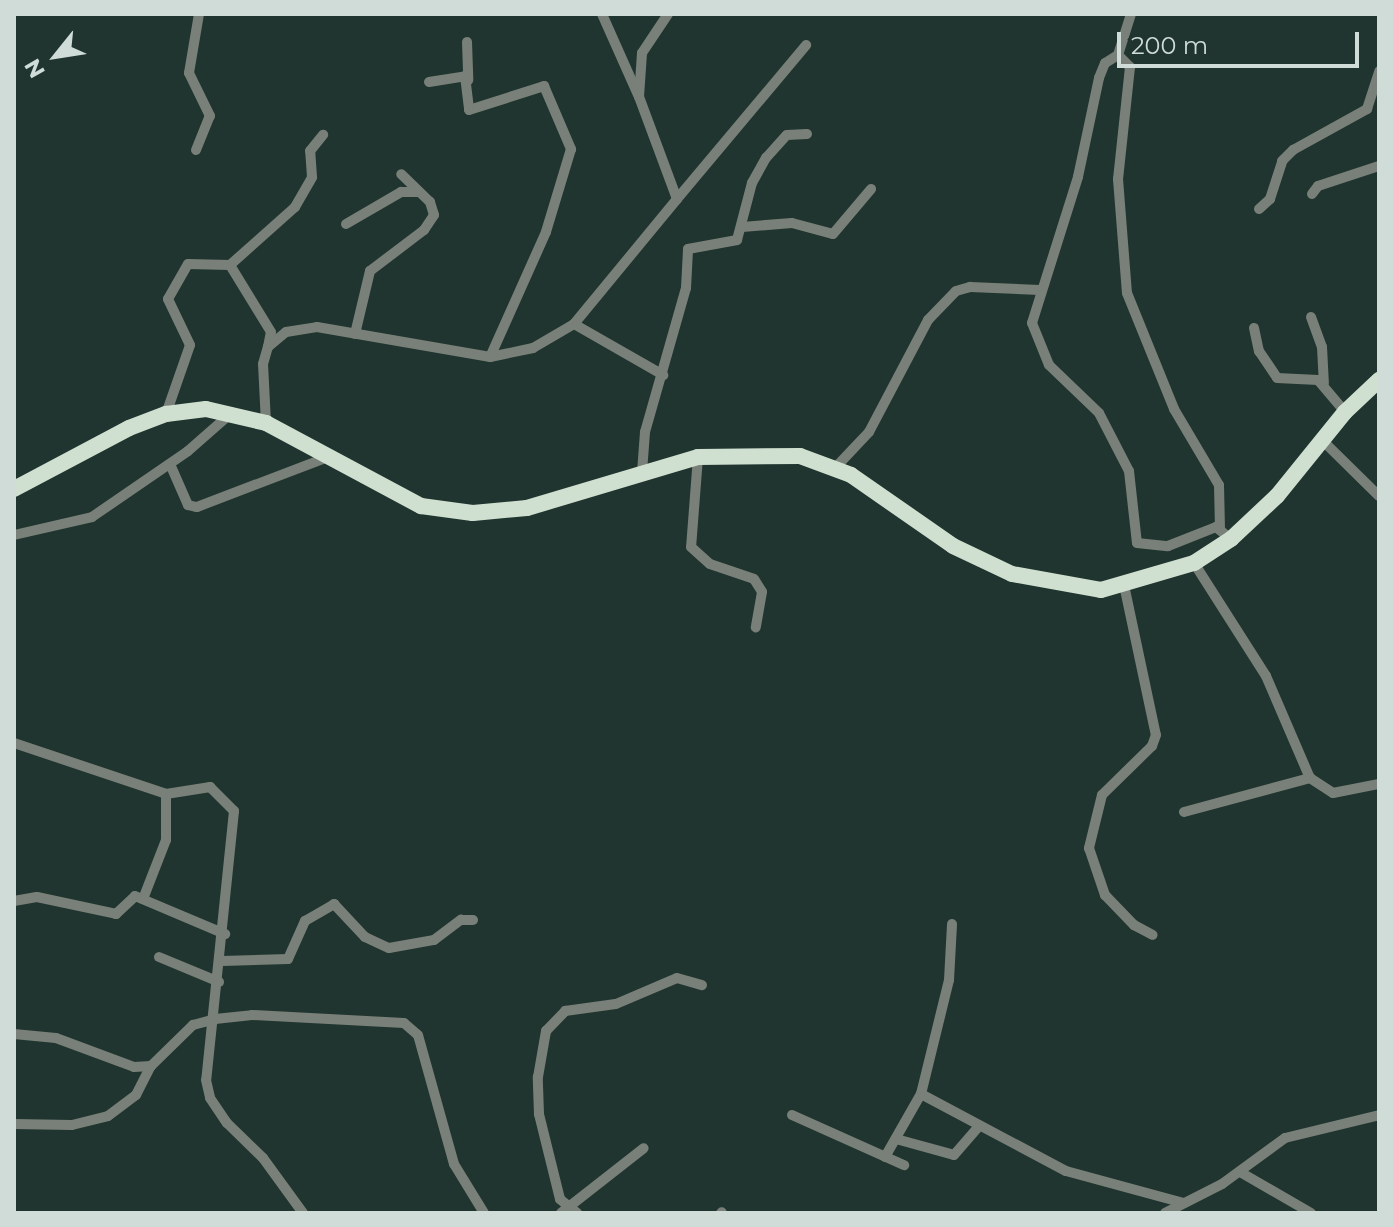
<!DOCTYPE html>
<style>
body{margin:0}
#map{position:relative;width:1393px;height:1227px;overflow:hidden;background:#20352f;font-family:Montserrat,sans-serif}
div>[style]{position:absolute}
[style*='--x']{left:calc(var(--x)*1px);top:calc(var(--y)*1px);width:calc(var(--w)*1px);rotate:calc(var(--a)*1deg)}
.minor>*{height:10px;margin:-5px;padding:0 5px;transform-origin:5px;border-radius:5px;background:#798079}
.trunk>*{height:16px;margin:-8px;padding:0 8px;transform-origin:8px;border-radius:8px;background:#d0e0d0}
span{translate:-50% -50%;white-space:nowrap;text-align:center;line-height:1.15;-webkit-text-stroke:6px #20352f;paint-order:stroke}
.frame{position:absolute;inset:0;border:16px solid #cfdcd8;pointer-events:none}
.north{position:absolute;left:16px;top:16px;width:80px;height:80px;-webkit-text-stroke:6px #20352f;paint-order:stroke;rotate:240deg;font-size:22px;font-weight:700;line-height:32px;text-align:center;color:#cfdcd8}
.north::after{content:'';display:block;margin:auto;width:28px;height:36px;background:#cfdcd8;clip-path:polygon(50% 0,100% 100%,50% 72%,0 100%)}
.scale{position:absolute;left:1117px;top:32px;width:242px;height:36px;box-sizing:border-box;border:4px solid #cfdcd8;border-top:0;padding-left:10px;font-size:24px;line-height:28px;white-space:nowrap;color:#cfdcd8;-webkit-text-stroke:6px #20352f;paint-order:stroke}
</style>
<div id="map">
<div class="minor">
<i style="--x:602;--y:14;--w:89;--a:66"></i>
<i style="--x:1131;--y:14;--w:43;--a:107.6"></i>
<i style="--x:1118;--y:55;--w:15;--a:148"></i>
<i style="--x:1105;--y:63;--w:16;--a:112"></i>
<i style="--x:1099;--y:78;--w:101;--a:102"></i>
<i style="--x:1078;--y:177;--w:153;--a:107.5"></i>
<i style="--x:1032;--y:323;--w:45;--a:68"></i>
<i style="--x:1049;--y:365;--w:69;--a:43.8"></i>
<i style="--x:1099;--y:413;--w:65;--a:62.7"></i>
<i style="--x:1129;--y:471;--w:72;--a:83.7"></i>
<i style="--x:1137;--y:543;--w:31;--a:6"></i>
<i style="--x:1168;--y:546;--w:52;--a:-21.6"></i>
<i style="--x:1216;--y:527;--w:19;--a:39"></i>
<i style="--x:467;--y:42;--w:38;--a:88"></i>
<i style="--x:1118;--y:55;--w:17;--a:45"></i>
<i style="--x:1130;--y:67;--w:113;--a:96.1"></i>
<i style="--x:1118;--y:179;--w:114;--a:85.5"></i>
<i style="--x:1127;--y:293;--w:125;--a:67.9"></i>
<i style="--x:1174;--y:409;--w:88;--a:59.4"></i>
<i style="--x:1219;--y:485;--w:43;--a:88.7"></i>
<i style="--x:429;--y:82;--w:36;--a:-9"></i>
<i style="--x:465;--y:76;--w:34;--a:83"></i>
<i style="--x:469;--y:110;--w:79;--a:-17.7"></i>
<i style="--x:544;--y:86;--w:69;--a:66.8"></i>
<i style="--x:571;--y:149;--w:87;--a:106.8"></i>
<i style="--x:546;--y:232;--w:137;--a:114.1"></i>
<i style="--x:196;--y:150;--w:37;--a:-68"></i>
<i style="--x:210;--y:116;--w:48;--a:-116"></i>
<i style="--x:189;--y:73;--w:60;--a:-80.4"></i>
<i style="--x:1312;--y:194;--w:10;--a:-53"></i>
<i style="--x:1318;--y:186;--w:64;--a:-18.2"></i>
<i style="--x:677;--y:199;--w:201;--a:-50"></i>
<i style="--x:1259;--y:209;--w:15;--a:-42"></i>
<i style="--x:1270;--y:199;--w:40;--a:-72"></i>
<i style="--x:1282;--y:161;--w:16;--a:-45"></i>
<i style="--x:1293;--y:150;--w:85;--a:-29"></i>
<i style="--x:1367;--y:109;--w:40;--a:-72"></i>
<i style="--x:346;--y:224;--w:64;--a:-30.2"></i>
<i style="--x:401;--y:192;--w:18;--a:0"></i>
<i style="--x:742;--y:227;--w:50;--a:-4.6"></i>
<i style="--x:792;--y:223;--w:42;--a:15"></i>
<i style="--x:833;--y:234;--w:59;--a:-49.8"></i>
<i style="--x:1311;--y:317;--w:32;--a:70"></i>
<i style="--x:1322;--y:347;--w:36;--a:87"></i>
<i style="--x:574;--y:324;--w:103;--a:29.8"></i>
<i style="--x:1254;--y:328;--w:24;--a:78"></i>
<i style="--x:1259;--y:351;--w:32;--a:56"></i>
<i style="--x:1277;--y:378;--w:41;--a:2.8"></i>
<i style="--x:1318;--y:380;--w:42;--a:49.8"></i>
<i style="--x:355;--y:334;--w:65;--a:-76.6"></i>
<i style="--x:370;--y:271;--w:68;--a:-37.2"></i>
<i style="--x:424;--y:230;--w:18;--a:-56"></i>
<i style="--x:434;--y:215;--w:14;--a:-107"></i>
<i style="--x:430;--y:202;--w:40;--a:-136"></i>
<i style="--x:268;--y:347;--w:15;--a:-79"></i>
<i style="--x:271;--y:332;--w:79;--a:-121.5"></i>
<i style="--x:230;--y:265;--w:87;--a:-41.7"></i>
<i style="--x:295;--y:207;--w:34;--a:-60"></i>
<i style="--x:312;--y:177;--w:26;--a:-94"></i>
<i style="--x:310;--y:151;--w:21;--a:-51"></i>
<i style="--x:166;--y:414;--w:73;--a:-70.8"></i>
<i style="--x:190;--y:345;--w:51;--a:-115.6"></i>
<i style="--x:168;--y:299;--w:40;--a:-60.3"></i>
<i style="--x:188;--y:264;--w:42;--a:1.4"></i>
<i style="--x:266;--y:423;--w:59;--a:-92.9"></i>
<i style="--x:263;--y:364;--w:18;--a:-74"></i>
<i style="--x:268;--y:347;--w:23;--a:-40"></i>
<i style="--x:286;--y:332;--w:31;--a:-9"></i>
<i style="--x:317;--y:327;--w:176;--a:9.8"></i>
<i style="--x:490;--y:357;--w:44;--a:-11.8"></i>
<i style="--x:533;--y:348;--w:48;--a:-30.3"></i>
<i style="--x:574;--y:324;--w:162;--a:-50.5"></i>
<i style="--x:677;--y:199;--w:109;--a:-110.4"></i>
<i style="--x:639;--y:97;--w:44;--a:-86.1"></i>
<i style="--x:642;--y:53;--w:47;--a:-56.3"></i>
<i style="--x:1322;--y:440;--w:80;--a:44.5"></i>
<i style="--x:698;--y:457;--w:90;--a:94.4"></i>
<i style="--x:691;--y:547;--w:25;--a:42"></i>
<i style="--x:710;--y:564;--w:46;--a:18.8"></i>
<i style="--x:754;--y:579;--w:15;--a:58"></i>
<i style="--x:762;--y:592;--w:36;--a:100"></i>
<i style="--x:170;--y:464;--w:45;--a:66.3"></i>
<i style="--x:188;--y:505;--w:9;--a:13"></i>
<i style="--x:197;--y:507;--w:140;--a:-20.9"></i>
<i style="--x:836;--y:467;--w:48;--a:-46.7"></i>
<i style="--x:869;--y:432;--w:127;--a:-62.2"></i>
<i style="--x:928;--y:320;--w:40;--a:-46"></i>
<i style="--x:956;--y:291;--w:15;--a:-16"></i>
<i style="--x:970;--y:287;--w:70;--a:2.5"></i>
<i style="--x:642;--y:472;--w:40;--a:-85.7"></i>
<i style="--x:645;--y:432;--w:150;--a:-74.1"></i>
<i style="--x:686;--y:288;--w:39;--a:-87"></i>
<i style="--x:688;--y:249;--w:50;--a:-10.4"></i>
<i style="--x:737;--y:240;--w:59;--a:-75.3"></i>
<i style="--x:752;--y:183;--w:29;--a:-61"></i>
<i style="--x:766;--y:158;--w:31;--a:-48"></i>
<i style="--x:787;--y:135;--w:20;--a:-3"></i>
<i style="--x:14;--y:535;--w:80;--a:-13"></i>
<i style="--x:92;--y:517;--w:116;--a:-34.5"></i>
<i style="--x:188;--y:451;--w:55;--a:-41.3"></i>
<i style="--x:1194;--y:563;--w:134;--a:57.5"></i>
<i style="--x:1266;--y:676;--w:111;--a:66.7"></i>
<i style="--x:1310;--y:778;--w:27;--a:33"></i>
<i style="--x:1333;--y:793;--w:47;--a:-11.1"></i>
<i style="--x:1124;--y:585;--w:153;--a:78"></i>
<i style="--x:1156;--y:735;--w:12;--a:110"></i>
<i style="--x:1152;--y:746;--w:70;--a:135.6"></i>
<i style="--x:1102;--y:795;--w:55;--a:103.8"></i>
<i style="--x:1089;--y:848;--w:50;--a:71.2"></i>
<i style="--x:1105;--y:895;--w:42;--a:46"></i>
<i style="--x:1134;--y:925;--w:21;--a:28"></i>
<i style="--x:14;--y:743;--w:160;--a:18.5"></i>
<i style="--x:166;--y:794;--w:45;--a:-9"></i>
<i style="--x:210;--y:787;--w:34;--a:45"></i>
<i style="--x:234;--y:811;--w:270;--a:95.9"></i>
<i style="--x:206;--y:1080;--w:18;--a:77"></i>
<i style="--x:210;--y:1098;--w:30;--a:56"></i>
<i style="--x:227;--y:1123;--w:50;--a:44.2"></i>
<i style="--x:263;--y:1158;--w:68;--a:54"></i>
<i style="--x:1184;--y:812;--w:131;--a:-15.1"></i>
<i style="--x:143;--y:899;--w:63;--a:-68.7"></i>
<i style="--x:166;--y:840;--w:46;--a:-90"></i>
<i style="--x:14;--y:901;--w:23;--a:-10"></i>
<i style="--x:37;--y:897;--w:81;--a:12.1"></i>
<i style="--x:116;--y:914;--w:26;--a:-43"></i>
<i style="--x:135;--y:896;--w:98;--a:22.9"></i>
<i style="--x:159;--y:957;--w:65;--a:22.6"></i>
<i style="--x:222;--y:961;--w:66;--a:-1.7"></i>
<i style="--x:288;--y:959;--w:42;--a:-65.9"></i>
<i style="--x:305;--y:921;--w:34;--a:-30"></i>
<i style="--x:334;--y:904;--w:45;--a:46.8"></i>
<i style="--x:365;--y:937;--w:26;--a:25"></i>
<i style="--x:389;--y:948;--w:46;--a:-10.1"></i>
<i style="--x:434;--y:940;--w:34;--a:-37"></i>
<i style="--x:461;--y:920;--w:12;--a:0"></i>
<i style="--x:14;--y:1034;--w:42;--a:5.4"></i>
<i style="--x:56;--y:1038;--w:83;--a:20.4"></i>
<i style="--x:134;--y:1067;--w:17;--a:-3"></i>
<i style="--x:151;--y:1066;--w:59;--a:-44.3"></i>
<i style="--x:193;--y:1025;--w:23;--a:-15"></i>
<i style="--x:215;--y:1019;--w:37;--a:-6"></i>
<i style="--x:252;--y:1015;--w:152;--a:3"></i>
<i style="--x:404;--y:1023;--w:18;--a:41"></i>
<i style="--x:418;--y:1035;--w:134;--a:74.4"></i>
<i style="--x:454;--y:1164;--w:57;--a:58.5"></i>
<i style="--x:921;--y:1094;--w:164;--a:28"></i>
<i style="--x:1066;--y:1171;--w:122;--a:15.2"></i>
<i style="--x:792;--y:1115;--w:123;--a:24.1"></i>
<i style="--x:14;--y:1124;--w:58;--a:1"></i>
<i style="--x:72;--y:1125;--w:37;--a:-14"></i>
<i style="--x:108;--y:1116;--w:35;--a:-37"></i>
<i style="--x:136;--y:1095;--w:33;--a:-63"></i>
<i style="--x:896;--y:1139;--w:60;--a:15.4"></i>
<i style="--x:954;--y:1155;--w:38;--a:-49"></i>
<i style="--x:885;--y:1157;--w:73;--a:-60.3"></i>
<i style="--x:921;--y:1094;--w:117;--a:-76.2"></i>
<i style="--x:949;--y:980;--w:56;--a:-86.9"></i>
<i style="--x:1240;--y:1172;--w:82;--a:30"></i>
<i style="--x:561;--y:1213;--w:105;--a:-38.1"></i>
<i style="--x:577;--y:1213;--w:22;--a:-141"></i>
<i style="--x:560;--y:1199;--w:88;--a:-103.9"></i>
<i style="--x:539;--y:1114;--w:37;--a:-92"></i>
<i style="--x:538;--y:1077;--w:47;--a:-80.1"></i>
<i style="--x:546;--y:1031;--w:28;--a:-46"></i>
<i style="--x:565;--y:1011;--w:51;--a:-7.8"></i>
<i style="--x:616;--y:1004;--w:66;--a:-23.1"></i>
<i style="--x:677;--y:978;--w:26;--a:16"></i>
<i style="--x:721;--y:1213;--w:1;--a:-45"></i>
<i style="--x:1165;--y:1213;--w:64;--a:-27"></i>
<i style="--x:1222;--y:1184;--w:78;--a:-36.1"></i>
<i style="--x:1285;--y:1138;--w:97;--a:-13.7"></i>
</div>
<div class="trunk">
<i style="--x:14;--y:489;--w:130;--a:-27.9"></i>
<i style="--x:129;--y:428;--w:40;--a:-21"></i>
<i style="--x:166;--y:414;--w:40;--a:-7.1"></i>
<i style="--x:206;--y:409;--w:62;--a:13.1"></i>
<i style="--x:266;--y:423;--w:176;--a:28.2"></i>
<i style="--x:421;--y:506;--w:52;--a:7.7"></i>
<i style="--x:473;--y:513;--w:54;--a:-5.3"></i>
<i style="--x:527;--y:508;--w:178;--a:-16.6"></i>
<i style="--x:698;--y:457;--w:102;--a:-0.6"></i>
<i style="--x:800;--y:456;--w:54;--a:20.4"></i>
<i style="--x:851;--y:475;--w:124;--a:34.8"></i>
<i style="--x:953;--y:546;--w:65;--a:25.4"></i>
<i style="--x:1012;--y:574;--w:90;--a:10.2"></i>
<i style="--x:1101;--y:590;--w:97;--a:-16.2"></i>
<i style="--x:1194;--y:563;--w:44;--a:-33"></i>
<i style="--x:1231;--y:539;--w:63;--a:-43.1"></i>
<i style="--x:1277;--y:496;--w:108;--a:-51"></i>
<i style="--x:1345;--y:412;--w:47;--a:-43.3"></i>
</div>
<div class="frame"></div>
<div class="north">N</div>
<div class="scale">200 m</div>
</div>
